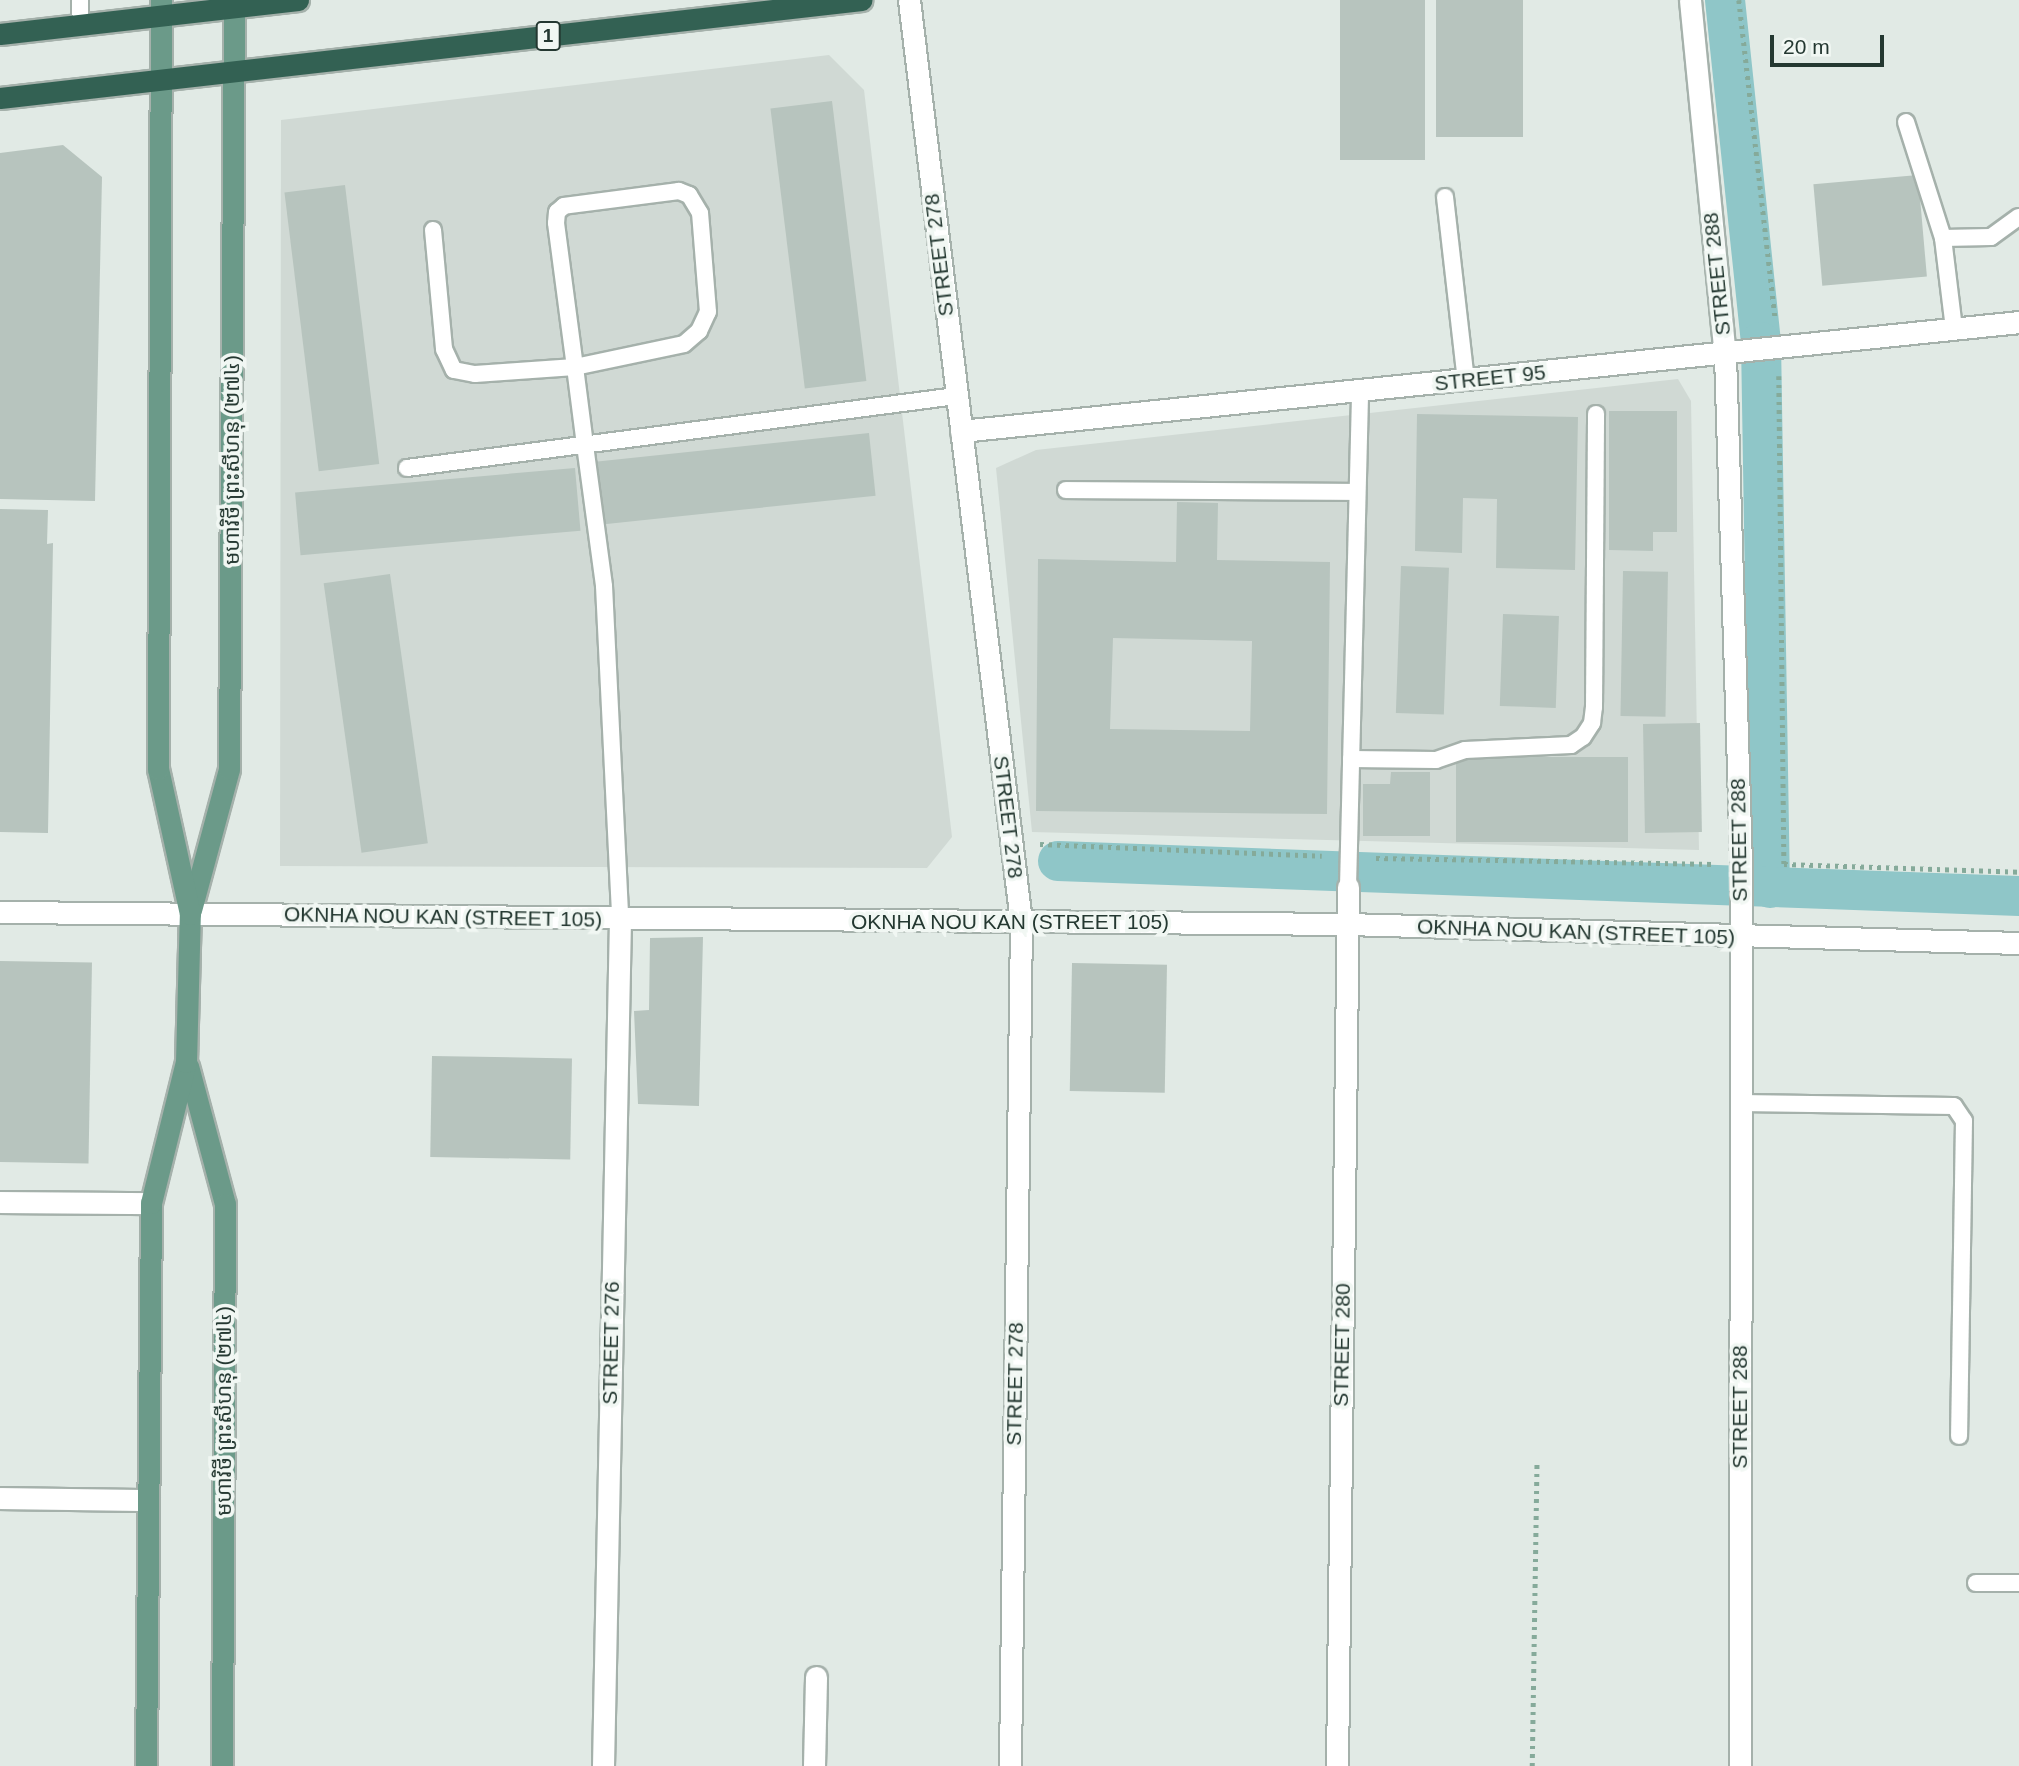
<!DOCTYPE html>
<meta charset="utf-8">
<style>
body{margin:0}
#map{position:relative;width:2019px;height:1766px;overflow:hidden;background:#e1eae5;font-family:Helvetica,"Noto Sans Khmer",sans-serif}
div>[style]{position:absolute}
[style*='--x']{left:calc(var(--x)*1px);top:calc(var(--y)*1px);width:calc(var(--w)*1px);rotate:calc(var(--a)*1deg)}
.built>*{inset:0;background:#d0d9d4}
.canal>*{height:40px;margin:-20px;padding:0 20px;transform-origin:20px;border-radius:20px;background:#8fc6c8}
.building>*{inset:0;background:#b7c4be;transform-origin:0 0}
.path>*{height:4.5px;margin-top:-2.25px;transform-origin:0;background:repeating-linear-gradient(90deg,#85aa9a 0 3.5px,transparent 0 8.5px)}
.roads{filter:drop-shadow(2px 0 #a5b1ab) drop-shadow(-2px 0 #a5b1ab) drop-shadow(0 2px #a5b1ab) drop-shadow(0 -2px #a5b1ab)}
.lane>*{height:16px;margin:-8px;padding:0 8px;transform-origin:8px;border-radius:8px;background:#fff}
.street>*{height:21px;margin:-10.5px;padding:0 10.5px;transform-origin:10.5px;border-radius:10.5px;background:#fff}
.secondary>*{height:21px;margin:-10.5px;padding:0 10.5px;transform-origin:10.5px;border-radius:10.5px;background:#fff}
.primary>*{height:21px;margin:-10.5px;padding:0 10.5px;transform-origin:10.5px;border-radius:10.5px;background:#6b9a89}
.highway>*{height:21px;margin:-10.5px;padding:0 10.5px;transform-origin:10.5px;border-radius:10.5px;background:#336153}
span{translate:-50% -50%;white-space:nowrap;text-align:center;line-height:1.15;-webkit-text-stroke:7px #f1f7f3;paint-order:stroke}
.shield-label span{padding:2px 5px;background:#f1f7f3;border:2px solid;border-radius:5px;-webkit-text-stroke-width:0}
.shield-label{font-size:19px;color:#243831;font-weight:700}
.street-label{font-size:21px;color:#243831}
.scale{position:absolute;left:1770px;top:35px;width:114px;height:32px;box-sizing:border-box;border:4px solid #243831;border-top:0;padding-left:9px;font-size:21px;line-height:24px;white-space:nowrap;color:#243831;-webkit-text-stroke:5px #f1f7f3;paint-order:stroke}
</style>
<div id="map">
<div class="built">
<i style="clip-path:polygon(829px 55px,864px 90px,952px 837px,927px 868px,280px 866px,281px 120px)"></i>
<i style="clip-path:polygon(1678px 379px,1691px 401px,1699px 850px,1032px 832px,996px 468px,1036px 450px)"></i>
</div>
<div class="canal">
<i style="--x:1725;--y:0;--w:344;--a:84"></i>
<i style="--x:1761;--y:342;--w:546;--a:89.06"></i>
<i style="--x:1058;--y:861;--w:962;--a:2.09"></i>
</div>
<div class="building">
<i style="left:1340px;top:0;width:85px;height:160px"></i>
<i style="left:1436px;top:0;width:87px;height:137px"></i>
<i style="left:832px;top:101px;width:282px;height:62px;rotate:83deg"></i>
<i style="clip-path:polygon(63px 145px,102px 177px,95px 501px,0 499px,0 153px)"></i>
<i style="left:1918px;top:175px;width:102px;height:105px;rotate:85deg"></i>
<i style="left:345px;top:185px;width:281px;height:61px;rotate:83deg"></i>
<i style="clip-path:polygon(1609px 411px,1677px 411px,1677px 532px,1653px 532px,1653px 551px,1609px 550px)"></i>
<i style="clip-path:polygon(1417px 414px,1578px 417px,1575px 570px,1496px 568px,1497px 499px,1463px 498px,1462px 553px,1415px 551px)"></i>
<i style="left:869px;top:433px;width:63px;height:280px;rotate:84deg"></i>
<i style="left:575px;top:468px;width:63px;height:281px;rotate:85deg"></i>
<i style="clip-path:polygon(evenodd,1177px 502px,1218px 503px,1217px 560px,1330px 562px,1327px 814px,1036px 811px,1038px 559px,1176px 562px,1177px 502px,1113px 638px,1252px 641px,1250px 731px,1110px 729px,1113px 638px)"></i>
<i style="clip-path:polygon(0 509px,48px 510px,47px 544px,53px 543px,48px 833px,0 832px)"></i>
<i style="left:1401px;top:566px;width:48px;height:147px;rotate:2deg"></i>
<i style="left:1623px;top:571px;width:45px;height:145px;rotate:1deg"></i>
<i style="left:390px;top:574px;width:272px;height:67px;rotate:82deg"></i>
<i style="left:1503px;top:614px;width:56px;height:92px;rotate:2deg"></i>
<i style="left:1700px;top:723px;width:109px;height:57px;rotate:89deg"></i>
<i style="left:1628px;top:757px;width:85px;height:172px;rotate:90deg"></i>
<i style="clip-path:polygon(1391px 772px,1430px 772px,1430px 836px,1363px 836px,1363px 784px,1390px 784px)"></i>
<i style="clip-path:polygon(703px 937px,699px 1106px,638px 1104px,634px 1011px,649px 1010px,650px 938px)"></i>
<i style="left:0;top:961px;width:92px;height:201px;rotate:1deg"></i>
<i style="left:1072px;top:963px;width:95px;height:128px;rotate:1deg"></i>
<i style="left:432px;top:1056px;width:140px;height:101px;rotate:1deg"></i>
</div>
<div class="path">
<i style="--x:1739;--y:0;--w:320;--a:83.5"></i>
<i style="--x:1779;--y:376;--w:488;--a:89.4"></i>
<i style="--x:1784;--y:864;--w:235;--a:1.9"></i>
<i style="--x:1040;--y:844;--w:282;--a:2.4"></i>
<i style="--x:1376;--y:858;--w:338;--a:1"></i>
<i style="--x:1532;--y:1766;--w:305;--a:-89.1"></i>
</div>
<div class="roads">
<div class="lane">
<i style="--x:80;--y:0;--w:25;--a:88"></i>
<i style="--x:1906;--y:122;--w:122;--a:72.3"></i>
<i style="--x:1943;--y:238;--w:92;--a:83.1"></i>
<i style="--x:1445;--y:197;--w:184;--a:83.5"></i>
<i style="--x:433;--y:230;--w:120;--a:84.7"></i>
<i style="--x:444;--y:349;--w:23;--a:65"></i>
<i style="--x:454;--y:370;--w:21;--a:11"></i>
<i style="--x:475;--y:374;--w:100;--a:-4"></i>
<i style="--x:575;--y:367;--w:111;--a:-11.9"></i>
<i style="--x:684;--y:344;--w:20;--a:-41"></i>
<i style="--x:699;--y:331;--w:21;--a:-65"></i>
<i style="--x:708;--y:312;--w:99;--a:-94.6"></i>
<i style="--x:700;--y:213;--w:21;--a:-121"></i>
<i style="--x:689;--y:195;--w:11;--a:-158"></i>
<i style="--x:679;--y:191;--w:116;--a:172.6"></i>
<i style="--x:564;--y:206;--w:9;--a:139"></i>
<i style="--x:557;--y:212;--w:11;--a:95"></i>
<i style="--x:556;--y:223;--w:145;--a:82.5"></i>
<i style="--x:575;--y:367;--w:79;--a:82.7"></i>
<i style="--x:585;--y:445;--w:142;--a:82.3"></i>
<i style="--x:604;--y:586;--w:333;--a:87.2"></i>
<i style="--x:1943;--y:238;--w:48;--a:-1.2"></i>
<i style="--x:1991;--y:237;--w:34;--a:-36"></i>
<i style="--x:407;--y:468;--w:554;--a:-7.47"></i>
<i style="--x:1066;--y:490;--w:291;--a:0.4"></i>
<i style="--x:1351;--y:759;--w:85;--a:0.7"></i>
<i style="--x:1436;--y:760;--w:31;--a:-19"></i>
<i style="--x:1465;--y:750;--w:106;--a:-2.7"></i>
<i style="--x:1571;--y:745;--w:14;--a:-34"></i>
<i style="--x:1583;--y:737;--w:17;--a:-57"></i>
<i style="--x:1592;--y:723;--w:16;--a:-83"></i>
<i style="--x:1594;--y:707;--w:293;--a:-89.6"></i>
<i style="--x:1348;--y:887;--w:496;--a:-88.6"></i>
<i style="--x:1740;--y:1103;--w:214;--a:0.8"></i>
<i style="--x:1954;--y:1106;--w:18;--a:56"></i>
<i style="--x:1964;--y:1121;--w:315;--a:90.9"></i>
<i style="--x:1976;--y:1583;--w:43;--a:0"></i>
</div>
<div class="street">
<i style="--x:909;--y:0;--w:929;--a:83.07"></i>
<i style="--x:1021;--y:922;--w:844;--a:90.75"></i>
<i style="--x:1690;--y:0;--w:357;--a:84.4"></i>
<i style="--x:1725;--y:355;--w:509;--a:88.2"></i>
<i style="--x:1741;--y:864;--w:902;--a:90.06"></i>
<i style="--x:961;--y:431;--w:1064;--a:-5.88"></i>
<i style="--x:0;--y:1202;--w:151;--a:0.4"></i>
<i style="--x:0;--y:1498;--w:148;--a:0.8"></i>
<i style="--x:603;--y:1766;--w:847;--a:-88.85"></i>
<i style="--x:814;--y:1766;--w:89;--a:-88.7"></i>
<i style="--x:1337;--y:1766;--w:879;--a:-89.28"></i>
</div>
<div class="secondary">
<i style="--x:0;--y:912;--w:1347;--a:0.51"></i>
<i style="--x:1347;--y:924;--w:672;--a:1.62"></i>
</div>
<div class="primary">
<i style="--x:191;--y:910;--w:146;--a:-74.9"></i>
<i style="--x:229;--y:769;--w:769;--a:-89.63"></i>
<i style="--x:188;--y:1066;--w:143;--a:75"></i>
<i style="--x:225;--y:1204;--w:562;--a:90.31"></i>
<i style="--x:146;--y:1766;--w:563;--a:-89.49"></i>
<i style="--x:151;--y:1203;--w:145;--a:-76.1"></i>
<i style="--x:186;--y:1062;--w:148;--a:-88.5"></i>
<i style="--x:190;--y:914;--w:148;--a:-102.4"></i>
<i style="--x:158;--y:769;--w:769;--a:-89.78"></i>
</div>
<div class="highway">
<i style="--x:0;--y:34;--w:300;--a:-6.5"></i>
<i style="--x:0;--y:98;--w:867;--a:-6.49"></i>
</div>
</div>
<div class="shield-label">
<span style="left:548px;top:36px">1</span>
</div>
<div class="street-label">
<span style="left:939px;top:255px;rotate:-97deg">STREET 278</span>
<span style="left:1717px;top:274px;rotate:-96deg">STREET 288</span>
<span style="left:1490px;top:378px;rotate:-6deg">STREET 95</span>
<span style="left:232px;top:460px;rotate:-90deg">មហាវិថី ព្រះសីហនុ (២៧៤)</span>
<span style="left:1008px;top:817px;rotate:83deg">STREET 278</span>
<span style="left:1739px;top:840px;rotate:-91deg">STREET 288</span>
<span style="left:443px;top:917px;rotate:1deg">OKNHA NOU KAN (STREET 105)</span>
<span style="left:1010px;top:922px">OKNHA NOU KAN (STREET 105)</span>
<span style="left:1576px;top:932px;rotate:2deg">OKNHA NOU KAN (STREET 105)</span>
<span style="left:611px;top:1343px;rotate:-89deg">STREET 276</span>
<span style="left:1342px;top:1345px;rotate:-89deg">STREET 280</span>
<span style="left:1015px;top:1384px;rotate:-89deg">STREET 278</span>
<span style="left:1740px;top:1407px;rotate:-90deg">STREET 288</span>
<span style="left:224px;top:1411px;rotate:-90deg">មហាវិថី ព្រះសីហនុ (២៧៤)</span>
</div>
<div class="scale">20 m</div>
</div>
